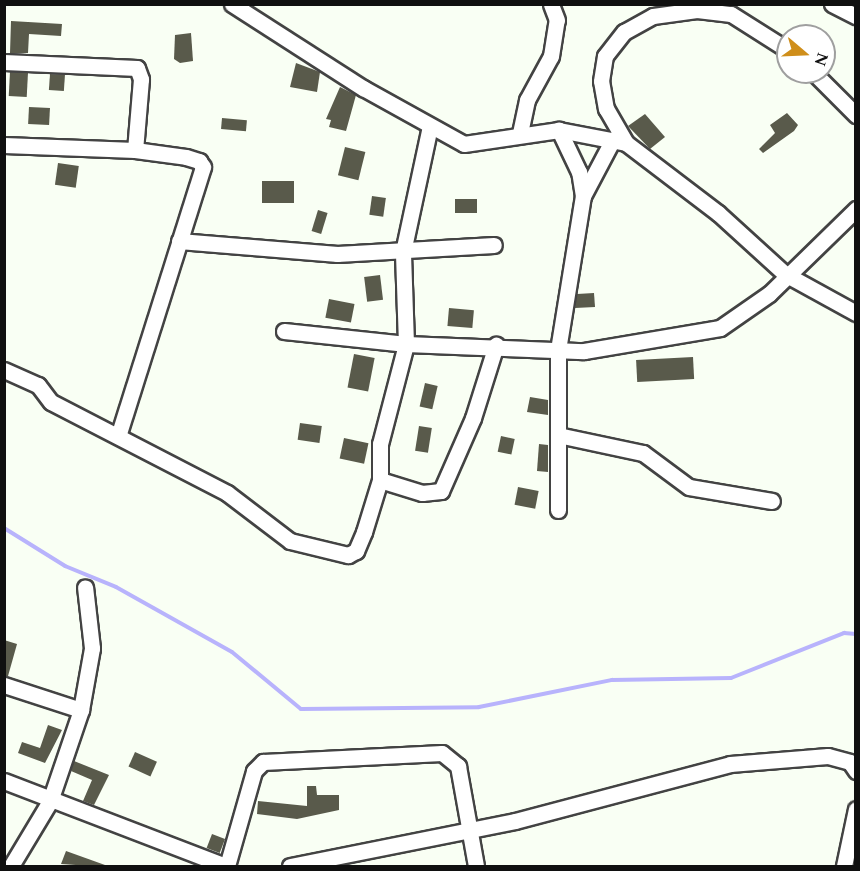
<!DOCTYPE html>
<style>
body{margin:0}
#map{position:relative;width:860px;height:871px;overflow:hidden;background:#f9fff4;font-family:Spectral,serif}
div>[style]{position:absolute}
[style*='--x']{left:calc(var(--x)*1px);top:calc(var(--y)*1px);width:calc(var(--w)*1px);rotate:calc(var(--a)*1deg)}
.stream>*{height:4px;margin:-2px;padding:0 2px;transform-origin:2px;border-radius:2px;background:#b8b3fc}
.building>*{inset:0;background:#595a4b;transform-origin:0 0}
.roads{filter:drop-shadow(2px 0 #434343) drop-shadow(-2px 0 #434343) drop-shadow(0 2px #434343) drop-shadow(0 -2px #434343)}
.minor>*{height:15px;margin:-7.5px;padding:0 7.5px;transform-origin:7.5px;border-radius:7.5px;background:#fff}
span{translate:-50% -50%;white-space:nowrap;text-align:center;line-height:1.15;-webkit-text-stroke:6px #fff;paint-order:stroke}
.frame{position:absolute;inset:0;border:6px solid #101010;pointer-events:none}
.north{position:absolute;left:776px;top:24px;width:60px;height:60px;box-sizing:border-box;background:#fff;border:2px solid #9f9f9f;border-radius:50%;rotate:109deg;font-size:16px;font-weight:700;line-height:24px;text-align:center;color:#101010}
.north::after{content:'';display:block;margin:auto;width:21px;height:27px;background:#cf8e1a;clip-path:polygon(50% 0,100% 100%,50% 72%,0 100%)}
</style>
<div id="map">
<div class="stream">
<i style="--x:4;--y:528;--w:72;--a:31.9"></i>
<i style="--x:65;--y:566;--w:55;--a:22.4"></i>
<i style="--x:116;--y:587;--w:133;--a:29.3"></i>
<i style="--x:232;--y:652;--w:89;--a:39.6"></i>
<i style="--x:301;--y:709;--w:178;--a:-0.6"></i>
<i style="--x:479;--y:707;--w:136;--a:-11.5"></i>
<i style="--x:612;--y:680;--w:119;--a:-1"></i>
<i style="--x:731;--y:678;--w:122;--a:-21.7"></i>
<i style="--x:844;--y:633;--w:12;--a:5"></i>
</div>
<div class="building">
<i style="clip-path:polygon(11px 21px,62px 24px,61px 36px,29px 34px,28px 53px,10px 53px)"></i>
<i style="clip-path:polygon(191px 33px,193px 61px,180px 63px,174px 59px,175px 35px)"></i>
<i style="clip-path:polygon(296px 63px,320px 72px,317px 92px,290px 87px)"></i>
<i style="left:10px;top:72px;width:18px;height:24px;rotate:3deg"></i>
<i style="left:50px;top:74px;width:15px;height:16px;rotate:4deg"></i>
<i style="clip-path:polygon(340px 87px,356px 95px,346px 131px,329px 127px,331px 120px,326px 119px)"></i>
<i style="left:29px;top:107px;width:21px;height:17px;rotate:3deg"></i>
<i style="clip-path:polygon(787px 113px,798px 125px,794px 131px,763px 153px,759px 149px,775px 133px,770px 125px)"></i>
<i style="clip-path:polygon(645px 114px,665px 137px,650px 149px,628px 126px)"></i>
<i style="left:222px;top:118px;width:25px;height:11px;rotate:5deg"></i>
<i style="left:345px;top:147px;width:21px;height:29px;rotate:14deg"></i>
<i style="left:58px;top:163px;width:21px;height:22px;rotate:8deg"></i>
<i style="left:262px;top:181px;width:32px;height:22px"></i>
<i style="left:372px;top:196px;width:14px;height:19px;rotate:8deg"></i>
<i style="left:477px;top:199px;width:14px;height:22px;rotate:90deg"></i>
<i style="left:318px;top:210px;width:10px;height:22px;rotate:17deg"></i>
<i style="left:380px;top:275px;width:25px;height:16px;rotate:83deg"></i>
<i style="clip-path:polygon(594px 293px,595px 307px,575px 308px,577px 294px)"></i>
<i style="left:329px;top:299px;width:26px;height:19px;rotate:11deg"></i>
<i style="left:449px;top:308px;width:25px;height:18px;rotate:5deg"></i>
<i style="left:354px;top:354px;width:21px;height:34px;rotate:11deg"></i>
<i style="left:693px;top:357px;width:22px;height:57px;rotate:87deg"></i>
<i style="left:425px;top:383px;width:13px;height:24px;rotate:13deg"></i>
<i style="clip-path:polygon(530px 397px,548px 400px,548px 415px,527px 412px)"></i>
<i style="left:300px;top:423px;width:22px;height:17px;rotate:8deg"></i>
<i style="left:419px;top:426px;width:13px;height:25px;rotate:9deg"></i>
<i style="left:501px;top:436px;width:14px;height:16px;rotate:12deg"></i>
<i style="left:344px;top:438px;width:25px;height:21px;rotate:12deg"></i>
<i style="clip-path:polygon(539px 444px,548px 445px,548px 472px,537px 471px)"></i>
<i style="left:518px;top:487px;width:21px;height:18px;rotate:11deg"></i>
<i style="clip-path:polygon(4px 640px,17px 644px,8px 676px,4px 676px)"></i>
<i style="clip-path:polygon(48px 725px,62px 730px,45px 763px,18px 753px,22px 742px,40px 748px)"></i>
<i style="left:135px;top:752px;width:24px;height:16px;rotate:24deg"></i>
<i style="clip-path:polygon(74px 761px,109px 775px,94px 805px,83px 801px,92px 780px,71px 771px)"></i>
<i style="clip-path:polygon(307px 786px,316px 786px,317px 795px,339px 795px,339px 810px,297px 819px,257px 814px,258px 801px,307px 806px)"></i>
<i style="left:212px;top:834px;width:14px;height:15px;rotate:21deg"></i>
<i style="clip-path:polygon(66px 851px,105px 865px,105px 867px,61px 864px)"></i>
</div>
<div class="roads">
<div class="minor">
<i style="--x:232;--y:4;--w:156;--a:32.7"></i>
<i style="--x:363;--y:88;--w:115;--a:29"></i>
<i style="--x:464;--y:144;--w:96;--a:-8.4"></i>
<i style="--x:559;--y:130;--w:68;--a:11"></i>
<i style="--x:626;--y:143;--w:116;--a:37.3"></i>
<i style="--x:718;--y:213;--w:91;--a:42.3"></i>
<i style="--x:785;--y:274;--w:81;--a:28.8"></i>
<i style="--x:832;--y:4;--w:27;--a:27"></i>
<i style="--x:4;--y:62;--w:133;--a:2.6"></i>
<i style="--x:137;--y:68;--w:12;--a:70"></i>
<i style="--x:141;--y:79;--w:71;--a:94.8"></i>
<i style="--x:813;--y:72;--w:61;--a:45"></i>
<i style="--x:520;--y:133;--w:34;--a:-78"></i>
<i style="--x:527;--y:100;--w:50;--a:-61.4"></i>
<i style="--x:551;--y:56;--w:36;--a:-81"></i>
<i style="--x:557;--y:20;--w:17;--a:-111"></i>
<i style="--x:626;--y:143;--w:39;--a:-120"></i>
<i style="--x:606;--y:109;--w:28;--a:-100"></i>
<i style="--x:601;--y:81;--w:25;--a:-81"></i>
<i style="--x:605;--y:56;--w:31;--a:-52"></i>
<i style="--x:624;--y:32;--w:33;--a:-29"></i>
<i style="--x:653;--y:16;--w:44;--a:-7.8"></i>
<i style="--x:697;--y:10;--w:34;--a:7"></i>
<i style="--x:731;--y:14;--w:67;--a:32.3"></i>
<i style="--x:4;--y:145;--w:131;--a:2.2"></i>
<i style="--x:135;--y:150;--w:51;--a:7.8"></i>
<i style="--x:186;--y:157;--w:14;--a:17"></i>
<i style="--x:199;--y:161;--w:7;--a:56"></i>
<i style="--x:203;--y:167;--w:282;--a:107.5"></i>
<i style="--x:583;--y:196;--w:64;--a:-62.2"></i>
<i style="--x:179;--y:241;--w:159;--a:4.7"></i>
<i style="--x:337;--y:254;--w:157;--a:-3.3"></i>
<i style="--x:284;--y:331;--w:123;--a:6.1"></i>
<i style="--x:406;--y:344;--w:178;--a:2.3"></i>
<i style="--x:584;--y:351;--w:138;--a:-9.6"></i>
<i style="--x:720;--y:328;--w:60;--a:-34.8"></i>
<i style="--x:769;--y:294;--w:122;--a:-44.3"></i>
<i style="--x:4;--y:370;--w:37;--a:24"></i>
<i style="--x:38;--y:385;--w:21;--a:53"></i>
<i style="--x:51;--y:402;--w:198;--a:27.3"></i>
<i style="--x:227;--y:493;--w:79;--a:37.3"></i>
<i style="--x:290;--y:541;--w:60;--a:13.6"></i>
<i style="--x:348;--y:555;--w:9;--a:-27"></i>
<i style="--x:356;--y:551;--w:21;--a:-67"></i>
<i style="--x:364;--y:532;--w:54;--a:-72.9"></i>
<i style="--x:380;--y:480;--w:36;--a:-90"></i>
<i style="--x:380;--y:444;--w:103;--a:-75.4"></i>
<i style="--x:406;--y:344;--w:92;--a:-91.9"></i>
<i style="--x:403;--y:252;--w:129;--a:-77.9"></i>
<i style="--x:558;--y:435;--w:87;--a:12"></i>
<i style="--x:643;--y:453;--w:57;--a:36.5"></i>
<i style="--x:689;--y:487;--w:84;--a:9.6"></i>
<i style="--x:380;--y:480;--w:44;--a:17.2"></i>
<i style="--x:422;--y:493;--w:19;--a:-6"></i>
<i style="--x:441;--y:491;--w:80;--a:-66.3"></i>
<i style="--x:473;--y:418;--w:77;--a:-72.5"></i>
<i style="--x:558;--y:510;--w:160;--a:-90"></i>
<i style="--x:558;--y:350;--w:156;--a:-80.8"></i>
<i style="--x:583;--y:196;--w:24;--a:-99"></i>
<i style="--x:579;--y:172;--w:47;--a:-115.5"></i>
<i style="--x:4;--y:685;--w:81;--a:18"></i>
<i style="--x:4;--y:781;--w:238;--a:21"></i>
<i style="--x:11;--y:866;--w:76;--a:-59"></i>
<i style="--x:50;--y:801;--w:96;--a:-71.2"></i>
<i style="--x:81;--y:710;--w:63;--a:-79.9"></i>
<i style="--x:92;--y:648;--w:61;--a:-96.5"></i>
<i style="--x:227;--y:866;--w:99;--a:-74.1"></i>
<i style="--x:254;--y:771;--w:13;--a:-45"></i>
<i style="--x:263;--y:762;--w:179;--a:-2.9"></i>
<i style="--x:442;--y:753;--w:21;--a:39"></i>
<i style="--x:458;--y:766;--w:102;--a:79.8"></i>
<i style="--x:290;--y:866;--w:229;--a:-11.3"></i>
<i style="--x:515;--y:821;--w:222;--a:-14.8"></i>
<i style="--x:730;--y:764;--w:98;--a:-4.7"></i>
<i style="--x:828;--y:756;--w:23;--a:15"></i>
<i style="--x:850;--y:762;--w:11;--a:56"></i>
<i style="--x:844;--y:866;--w:58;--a:-78.1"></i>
</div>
</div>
<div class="frame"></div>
<div class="north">N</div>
</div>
